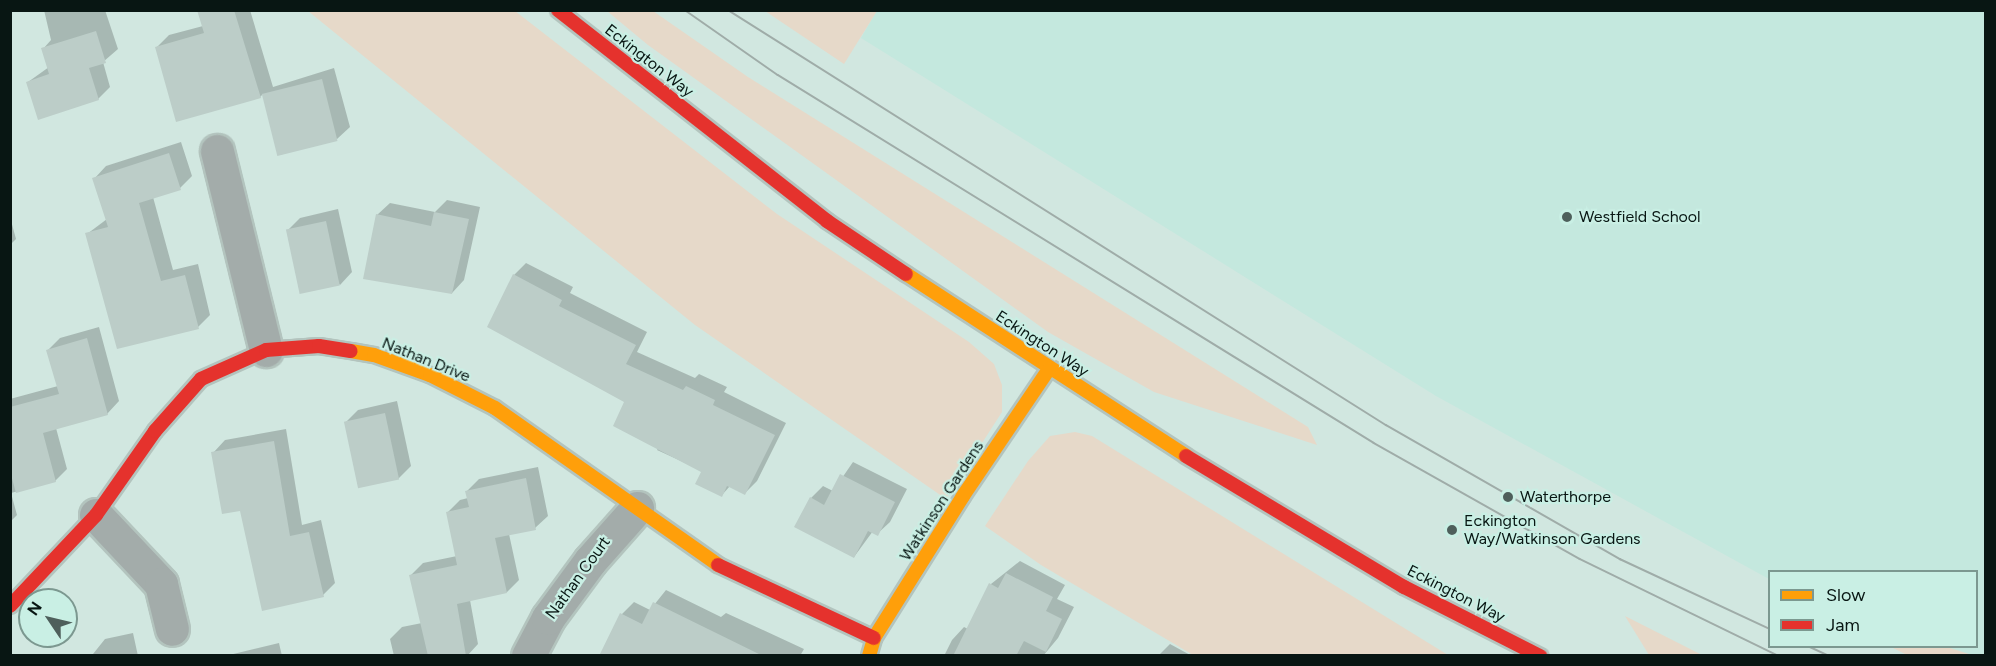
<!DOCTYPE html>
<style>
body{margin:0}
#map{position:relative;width:1996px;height:666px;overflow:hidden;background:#d1e7e0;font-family:Figtree,sans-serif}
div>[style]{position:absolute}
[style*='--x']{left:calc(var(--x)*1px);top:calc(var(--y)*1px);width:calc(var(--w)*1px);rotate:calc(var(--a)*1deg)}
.built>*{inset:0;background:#c4e8de}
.green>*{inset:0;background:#e6d9c9}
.shadow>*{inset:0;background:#0003}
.building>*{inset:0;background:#bccdc8;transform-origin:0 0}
.roads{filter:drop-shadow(2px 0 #b3c4be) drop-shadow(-2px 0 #b3c4be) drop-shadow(0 2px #b3c4be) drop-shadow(0 -2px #b3c4be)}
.street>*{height:33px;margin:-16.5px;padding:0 16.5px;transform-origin:16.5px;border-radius:16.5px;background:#a3acaa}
.slow>*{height:14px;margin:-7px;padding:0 7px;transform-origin:7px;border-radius:7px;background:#ff9f0a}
.jam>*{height:14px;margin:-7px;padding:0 7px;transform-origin:7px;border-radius:7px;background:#e5322d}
.tram>*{height:1.5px;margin:-0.75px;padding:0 0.75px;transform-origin:0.75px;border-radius:0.75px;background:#9faca8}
.dots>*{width:16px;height:16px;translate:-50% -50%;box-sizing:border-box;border:3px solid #c9efe4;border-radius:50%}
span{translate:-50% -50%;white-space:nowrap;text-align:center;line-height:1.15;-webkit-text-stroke:4.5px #c9efe4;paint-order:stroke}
.street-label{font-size:16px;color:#081613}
.poi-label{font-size:16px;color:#081613}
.left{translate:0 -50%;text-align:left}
.frame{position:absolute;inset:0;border:12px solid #081613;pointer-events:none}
.legend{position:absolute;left:1768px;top:570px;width:210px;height:78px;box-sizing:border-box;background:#c9efe4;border:2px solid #7c9890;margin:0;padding:8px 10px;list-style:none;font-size:18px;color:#081613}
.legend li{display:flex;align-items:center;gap:12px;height:30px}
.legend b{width:30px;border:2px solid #7c9890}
.north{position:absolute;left:18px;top:588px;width:60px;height:60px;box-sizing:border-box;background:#c9efe4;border:2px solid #7c9890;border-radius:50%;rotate:305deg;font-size:16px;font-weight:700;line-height:24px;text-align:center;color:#081613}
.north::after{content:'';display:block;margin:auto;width:21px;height:27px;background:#4e5f5b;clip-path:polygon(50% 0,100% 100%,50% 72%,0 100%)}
</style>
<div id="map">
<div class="built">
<i style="clip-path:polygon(877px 10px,1985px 11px,1985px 655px,1970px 655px,1945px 647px,1976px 646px,1976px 572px,1770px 572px,1769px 579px,1436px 396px,861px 38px)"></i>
</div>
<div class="green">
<i style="clip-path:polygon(308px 11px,515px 11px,777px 214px,969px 342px,994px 364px,1002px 385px,1002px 412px,946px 499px,695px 325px)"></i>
<i style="clip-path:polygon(607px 11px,653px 11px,748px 77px,1308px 427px,1317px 445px,1154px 392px,1048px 332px,648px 45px)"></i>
<i style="clip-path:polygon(765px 11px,877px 11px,844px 64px)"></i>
<i style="clip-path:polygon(1075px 432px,1092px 436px,1448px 655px,1193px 655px,1041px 565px,985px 526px,1028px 461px,1050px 436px)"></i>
<i style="clip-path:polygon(1625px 616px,1702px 655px,1649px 655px)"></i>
<i style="clip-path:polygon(1891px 647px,1947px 647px,1972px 655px,1907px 655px)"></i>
</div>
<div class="shadow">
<i style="clip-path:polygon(44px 10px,105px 10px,118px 49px,103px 62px,110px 87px,98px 99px,28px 82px,49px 67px,43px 49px,51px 40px)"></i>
<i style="clip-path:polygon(201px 10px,250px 10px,273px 87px,334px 68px,350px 127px,337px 139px,279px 155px,263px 94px,260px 97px,157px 47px,169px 35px,203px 26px)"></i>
<i style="clip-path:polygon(181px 142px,192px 176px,180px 188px,153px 197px,173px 270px,198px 264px,210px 315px,198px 327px,87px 234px,107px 219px,94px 179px,106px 166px)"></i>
<i style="clip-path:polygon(447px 200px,480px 207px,464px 280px,452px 293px,377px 215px,390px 203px,435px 212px)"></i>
<i style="clip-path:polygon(338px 209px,352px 272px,340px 285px,288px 230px,300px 218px)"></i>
<i style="clip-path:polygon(10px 217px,16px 239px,10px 245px)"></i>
<i style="clip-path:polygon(526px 263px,573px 287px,570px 293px,647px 332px,637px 352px,695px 378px,699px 374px,727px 387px,724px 392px,786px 423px,757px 481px,745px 493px,730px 486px,722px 495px,703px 471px,657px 450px,660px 445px,626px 401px,514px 275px)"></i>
<i style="clip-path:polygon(99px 327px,119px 401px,107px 414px,56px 428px,67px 469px,55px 481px,11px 493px,17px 515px,10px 522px,10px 399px,58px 386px,48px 350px,60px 338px)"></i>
<i style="clip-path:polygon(397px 401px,411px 466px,398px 479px,346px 422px,358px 410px)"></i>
<i style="clip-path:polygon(286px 429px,302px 525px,321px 520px,335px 583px,323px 595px,241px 510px,213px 453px,225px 440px)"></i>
<i style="clip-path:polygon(853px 462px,907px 489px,890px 522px,877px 534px,873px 531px,854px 557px,811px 498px,823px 486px,833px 491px)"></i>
<i style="clip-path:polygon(538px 467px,548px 516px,535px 528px,509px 534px,519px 580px,507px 592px,470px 600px,478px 644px,467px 656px,394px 656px,390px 639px,402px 627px,422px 623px,411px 575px,423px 563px,457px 556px,448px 512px,460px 500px,468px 498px,467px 491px,479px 479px)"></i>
<i style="clip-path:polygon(1020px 561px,1065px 585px,1057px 599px,1074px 607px,1058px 638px,1043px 656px,944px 656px,952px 640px,964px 627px,968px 629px,991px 584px)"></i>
<i style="clip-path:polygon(666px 590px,721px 617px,726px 613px,804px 649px,800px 656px,606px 656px,622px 614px,634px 602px,650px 610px)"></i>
<i style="clip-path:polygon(133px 633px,138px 656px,85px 656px,93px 654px,105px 639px)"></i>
<i style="clip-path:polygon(279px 643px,282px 656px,225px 656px)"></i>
<i style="clip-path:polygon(1170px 644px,1192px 656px,1158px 656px)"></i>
</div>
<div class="building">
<i style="clip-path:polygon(197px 10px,234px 10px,261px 98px,176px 122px,155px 47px,204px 33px)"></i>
<i style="clip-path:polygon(96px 31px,106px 63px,89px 68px,99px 100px,38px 120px,26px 82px,49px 74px,41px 48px)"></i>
<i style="left:322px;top:79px;width:64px;height:62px;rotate:76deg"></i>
<i style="clip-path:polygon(169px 153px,181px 190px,139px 203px,161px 281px,185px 275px,199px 329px,117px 349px,85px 233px,108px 227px,92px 178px)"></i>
<i style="clip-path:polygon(434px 212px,469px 219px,452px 294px,363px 279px,376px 214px,431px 226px)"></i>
<i style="left:326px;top:221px;width:66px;height:41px;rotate:78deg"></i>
<i style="clip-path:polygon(513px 274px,562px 300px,559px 306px,636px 345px,626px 364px,683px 390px,686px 386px,715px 400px,713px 405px,775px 435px,745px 495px,727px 486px,722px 497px,695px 484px,701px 472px,613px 426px,624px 402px,487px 327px)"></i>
<i style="clip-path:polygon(87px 338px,108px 415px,43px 433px,56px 482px,16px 493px,10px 471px,10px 407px,59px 394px,46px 350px)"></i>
<i style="left:385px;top:413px;width:68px;height:42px;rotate:78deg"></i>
<i style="clip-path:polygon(274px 441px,290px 536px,309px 532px,324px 597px,262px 611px,240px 511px,222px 514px,211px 452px)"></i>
<i style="clip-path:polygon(840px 474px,895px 502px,878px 536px,868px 531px,854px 558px,794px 527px,810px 497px,824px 505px)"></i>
<i style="clip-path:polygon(526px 478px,536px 530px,495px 538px,507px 593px,457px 604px,466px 656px,428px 656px,409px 575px,457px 565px,446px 512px,469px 507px,465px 491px)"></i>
<i style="clip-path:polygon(1006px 573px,1053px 597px,1046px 611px,1062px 619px,1046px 652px,1024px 641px,1016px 656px,953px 656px,989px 583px,998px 588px)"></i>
<i style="clip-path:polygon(653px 602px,763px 656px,599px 656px,620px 613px,642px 624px)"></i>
</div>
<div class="roads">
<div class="street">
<i style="--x:217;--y:151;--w:205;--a:76.2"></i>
<i style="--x:96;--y:515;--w:95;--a:46.7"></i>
<i style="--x:161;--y:584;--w:46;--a:76.3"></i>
<i style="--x:528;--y:656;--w:43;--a:-62.2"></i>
<i style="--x:548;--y:618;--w:71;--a:-53.6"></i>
<i style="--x:590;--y:561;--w:71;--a:-48.4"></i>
</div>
<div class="slow">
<i style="--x:906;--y:274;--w:334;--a:33"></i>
<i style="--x:351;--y:351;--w:23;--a:10"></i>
<i style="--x:374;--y:355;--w:59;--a:19.7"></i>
<i style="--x:430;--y:375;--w:73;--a:26.9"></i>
<i style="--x:495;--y:408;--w:273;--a:35.1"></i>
<i style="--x:869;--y:656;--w:19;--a:-74"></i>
<i style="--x:874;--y:638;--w:168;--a:-57.9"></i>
<i style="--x:963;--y:496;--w:153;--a:-55.9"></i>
</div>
<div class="jam">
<i style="--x:558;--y:10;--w:342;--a:38.1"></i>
<i style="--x:827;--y:221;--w:95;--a:33.9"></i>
<i style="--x:1186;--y:456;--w:254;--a:31"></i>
<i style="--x:1404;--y:587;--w:153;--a:26.9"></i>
<i style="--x:718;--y:565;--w:172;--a:25.1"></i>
<i style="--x:10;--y:606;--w:125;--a:-46.6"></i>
<i style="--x:96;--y:515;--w:103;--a:-54.9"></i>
<i style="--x:155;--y:431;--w:69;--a:-48.5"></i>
<i style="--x:201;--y:379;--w:71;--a:-24"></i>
<i style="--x:266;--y:350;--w:53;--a:-4.3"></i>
<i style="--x:319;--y:346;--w:32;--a:9"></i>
</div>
</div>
<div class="tram">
<i style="--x:685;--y:10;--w:113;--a:35"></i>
<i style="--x:778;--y:75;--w:700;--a:31.69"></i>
<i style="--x:1374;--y:443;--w:236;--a:29.4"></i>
<i style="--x:1580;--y:559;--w:221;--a:26"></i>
<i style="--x:728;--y:10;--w:778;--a:32.24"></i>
<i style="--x:1386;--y:425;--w:270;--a:29.8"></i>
<i style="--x:1620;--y:559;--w:166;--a:25"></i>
<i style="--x:1808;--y:646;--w:23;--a:25"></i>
</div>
<div class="dots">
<i style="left:1567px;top:217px;background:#4e5f5b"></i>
<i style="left:1508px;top:497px;background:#4e5f5b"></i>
<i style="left:1452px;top:530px;background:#4e5f5b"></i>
</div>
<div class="street-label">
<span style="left:649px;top:61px;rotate:38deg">Eckington Way</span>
<span style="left:1042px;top:344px;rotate:33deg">Eckington Way</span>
<span style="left:426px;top:360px;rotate:22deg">Nathan Drive</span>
<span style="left:942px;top:501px;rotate:-57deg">Watkinson Gardens</span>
<span style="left:578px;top:578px;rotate:-54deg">Nathan Court</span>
<span style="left:1456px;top:594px;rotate:27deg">Eckington Way</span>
</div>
<div class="poi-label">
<span class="left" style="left:1579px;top:217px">Westfield School</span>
<span class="left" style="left:1520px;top:497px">Waterthorpe</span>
<span class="left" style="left:1464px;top:530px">Eckington<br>Way/Watkinson Gardens</span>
</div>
<div class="frame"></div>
<ul class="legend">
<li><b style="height:8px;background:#ff9f0a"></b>Slow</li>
<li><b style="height:8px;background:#e5322d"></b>Jam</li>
</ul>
<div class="north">N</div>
</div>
